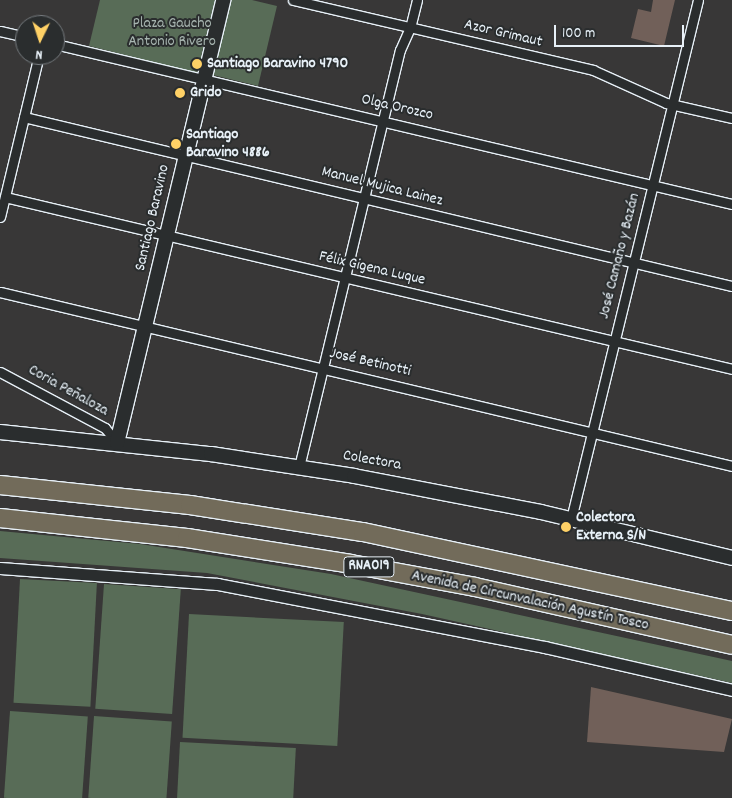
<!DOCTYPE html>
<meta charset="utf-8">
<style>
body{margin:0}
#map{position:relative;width:732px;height:798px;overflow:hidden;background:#383737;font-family:Dekko,sans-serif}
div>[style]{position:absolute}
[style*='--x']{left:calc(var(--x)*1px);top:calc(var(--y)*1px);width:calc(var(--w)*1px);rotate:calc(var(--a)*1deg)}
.green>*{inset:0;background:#586c57;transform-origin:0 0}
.building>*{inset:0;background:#716059}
.roads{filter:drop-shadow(1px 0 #e8f1f8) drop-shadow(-1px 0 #e8f1f8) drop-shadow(0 1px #e8f1f8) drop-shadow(0 -1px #e8f1f8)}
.minor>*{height:9px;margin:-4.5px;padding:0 4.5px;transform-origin:4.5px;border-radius:4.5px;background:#2a2d2e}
.tertiary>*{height:11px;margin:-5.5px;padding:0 5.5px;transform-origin:5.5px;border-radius:5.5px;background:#2a2d2e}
.secondary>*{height:14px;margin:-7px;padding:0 7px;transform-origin:7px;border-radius:7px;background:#2a2d2e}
.motorway>*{height:18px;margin:-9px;padding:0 9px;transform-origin:9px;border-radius:9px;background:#726b5a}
.dots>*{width:14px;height:14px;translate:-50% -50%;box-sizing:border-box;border:2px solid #2a2d2e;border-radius:50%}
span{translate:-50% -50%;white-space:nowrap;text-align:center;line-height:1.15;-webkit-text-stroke:4px #2a2d2e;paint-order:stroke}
.shield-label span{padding:1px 4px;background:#2a2d2e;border:1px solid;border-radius:4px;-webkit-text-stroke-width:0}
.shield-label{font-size:15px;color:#e8f1f8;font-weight:700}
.park-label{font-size:16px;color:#a7b5b0}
.street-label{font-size:16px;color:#e8f1f8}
.poi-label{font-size:16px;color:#e8f1f8;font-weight:700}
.left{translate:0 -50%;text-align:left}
.north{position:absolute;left:15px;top:15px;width:50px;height:50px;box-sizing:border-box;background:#2a2d2e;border:1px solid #767b7f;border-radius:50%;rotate:184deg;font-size:14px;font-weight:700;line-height:20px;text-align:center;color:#e8f1f8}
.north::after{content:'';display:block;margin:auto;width:18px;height:22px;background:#ffd166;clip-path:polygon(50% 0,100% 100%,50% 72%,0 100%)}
.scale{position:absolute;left:554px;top:25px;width:130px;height:22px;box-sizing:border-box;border:2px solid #e8f1f8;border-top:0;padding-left:6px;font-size:15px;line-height:18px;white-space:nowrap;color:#e8f1f8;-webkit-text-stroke:4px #2a2d2e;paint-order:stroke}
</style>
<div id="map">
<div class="green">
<i style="clip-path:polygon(100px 0,215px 0,197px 73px,89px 46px)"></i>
<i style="clip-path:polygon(227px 0,252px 0,277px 6px,258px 86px,209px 74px)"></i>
<i style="clip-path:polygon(0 531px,140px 544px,331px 574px,732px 661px,732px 683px,422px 614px,207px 573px,0 558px)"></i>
<i style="left:20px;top:579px;width:77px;height:124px;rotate:3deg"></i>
<i style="left:104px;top:584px;width:77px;height:125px;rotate:4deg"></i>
<i style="left:189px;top:614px;width:155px;height:124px;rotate:3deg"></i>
<i style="left:10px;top:711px;width:78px;height:87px;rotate:4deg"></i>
<i style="left:94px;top:716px;width:78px;height:82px;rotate:4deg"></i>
<i style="left:180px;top:742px;width:116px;height:56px;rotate:3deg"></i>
</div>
<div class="building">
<i style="clip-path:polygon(653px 0,675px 0,664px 46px,631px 38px,638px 9px,651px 12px)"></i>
<i style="clip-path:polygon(591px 687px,732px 719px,724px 752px,587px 742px)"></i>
</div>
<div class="roads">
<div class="minor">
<i style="--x:293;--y:0;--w:308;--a:13.1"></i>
<i style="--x:593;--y:70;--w:80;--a:24.3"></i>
<i style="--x:666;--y:103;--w:68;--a:12.8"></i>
<i style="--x:0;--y:31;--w:26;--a:13"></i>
<i style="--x:55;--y:44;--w:696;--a:13.3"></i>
<i style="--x:24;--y:117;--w:728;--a:13.43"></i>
<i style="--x:5;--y:197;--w:747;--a:13.31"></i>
<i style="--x:0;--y:217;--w:167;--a:-76.5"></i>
<i style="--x:0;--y:292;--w:752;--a:13.37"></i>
<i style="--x:0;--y:372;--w:119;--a:28.1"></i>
<i style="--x:105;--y:428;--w:19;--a:51"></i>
<i style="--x:299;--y:467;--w:429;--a:-76.4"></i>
<i style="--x:400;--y:50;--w:24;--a:-66"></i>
<i style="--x:410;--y:28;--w:29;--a:-76"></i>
<i style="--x:571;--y:519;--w:534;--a:-76.25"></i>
</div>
<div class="tertiary">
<i style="--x:0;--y:568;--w:218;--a:4.2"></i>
<i style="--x:217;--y:584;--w:334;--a:10.9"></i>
<i style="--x:545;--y:647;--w:192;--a:12.9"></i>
</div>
<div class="secondary">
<i style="--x:0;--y:432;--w:212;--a:6"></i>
<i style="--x:211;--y:454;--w:145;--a:8.7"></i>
<i style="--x:354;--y:476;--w:190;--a:10.9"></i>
<i style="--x:541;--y:512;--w:196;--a:13.5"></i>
<i style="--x:117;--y:443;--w:456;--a:-76.5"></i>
</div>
<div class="motorway">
<i style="--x:0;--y:485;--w:191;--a:6"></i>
<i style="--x:190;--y:505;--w:175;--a:8.9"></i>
<i style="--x:363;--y:532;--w:377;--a:12.1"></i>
<i style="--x:0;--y:518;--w:188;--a:6.1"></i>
<i style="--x:187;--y:538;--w:166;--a:9"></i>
<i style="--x:351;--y:564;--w:126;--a:10.5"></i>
<i style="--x:475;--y:587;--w:263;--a:12.7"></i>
</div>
</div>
<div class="dots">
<i style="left:197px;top:64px;background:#ffd166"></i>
<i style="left:180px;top:93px;background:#ffd166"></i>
<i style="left:176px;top:144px;background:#ffd166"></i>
<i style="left:566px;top:527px;background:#ffd166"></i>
</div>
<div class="shield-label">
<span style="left:369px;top:567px">RNA019</span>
</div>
<div class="park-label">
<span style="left:172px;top:33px">Plaza Gaucho<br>Antonio Rivero</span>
</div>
<div class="street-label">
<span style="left:503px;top:34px;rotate:13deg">Azor Grimaut</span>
<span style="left:397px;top:108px;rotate:13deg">Olga Orozco</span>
<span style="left:382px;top:187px;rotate:14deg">Manuel Mujica Lainez</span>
<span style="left:153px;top:218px;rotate:-77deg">Santiago Baravino</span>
<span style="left:620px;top:256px;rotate:-76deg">José Camaño y Bazán</span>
<span style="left:372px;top:269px;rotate:13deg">Félix Gigena Luque</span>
<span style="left:370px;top:363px;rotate:13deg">José Betinotti</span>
<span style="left:68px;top:391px;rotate:29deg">Coria Peñaloza</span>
<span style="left:372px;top:461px;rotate:10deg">Colectora</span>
<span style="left:530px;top:601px;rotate:12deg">Avenida de Circunvalación Agustín Tosco</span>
</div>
<div class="poi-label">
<span class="left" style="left:207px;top:64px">Santiago Baravino 4790</span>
<span class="left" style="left:190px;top:93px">Grido</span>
<span class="left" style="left:186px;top:144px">Santiago<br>Baravino 4886</span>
<span class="left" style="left:576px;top:527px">Colectora<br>Externa S/N</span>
</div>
<div class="north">N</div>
<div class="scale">100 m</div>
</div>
